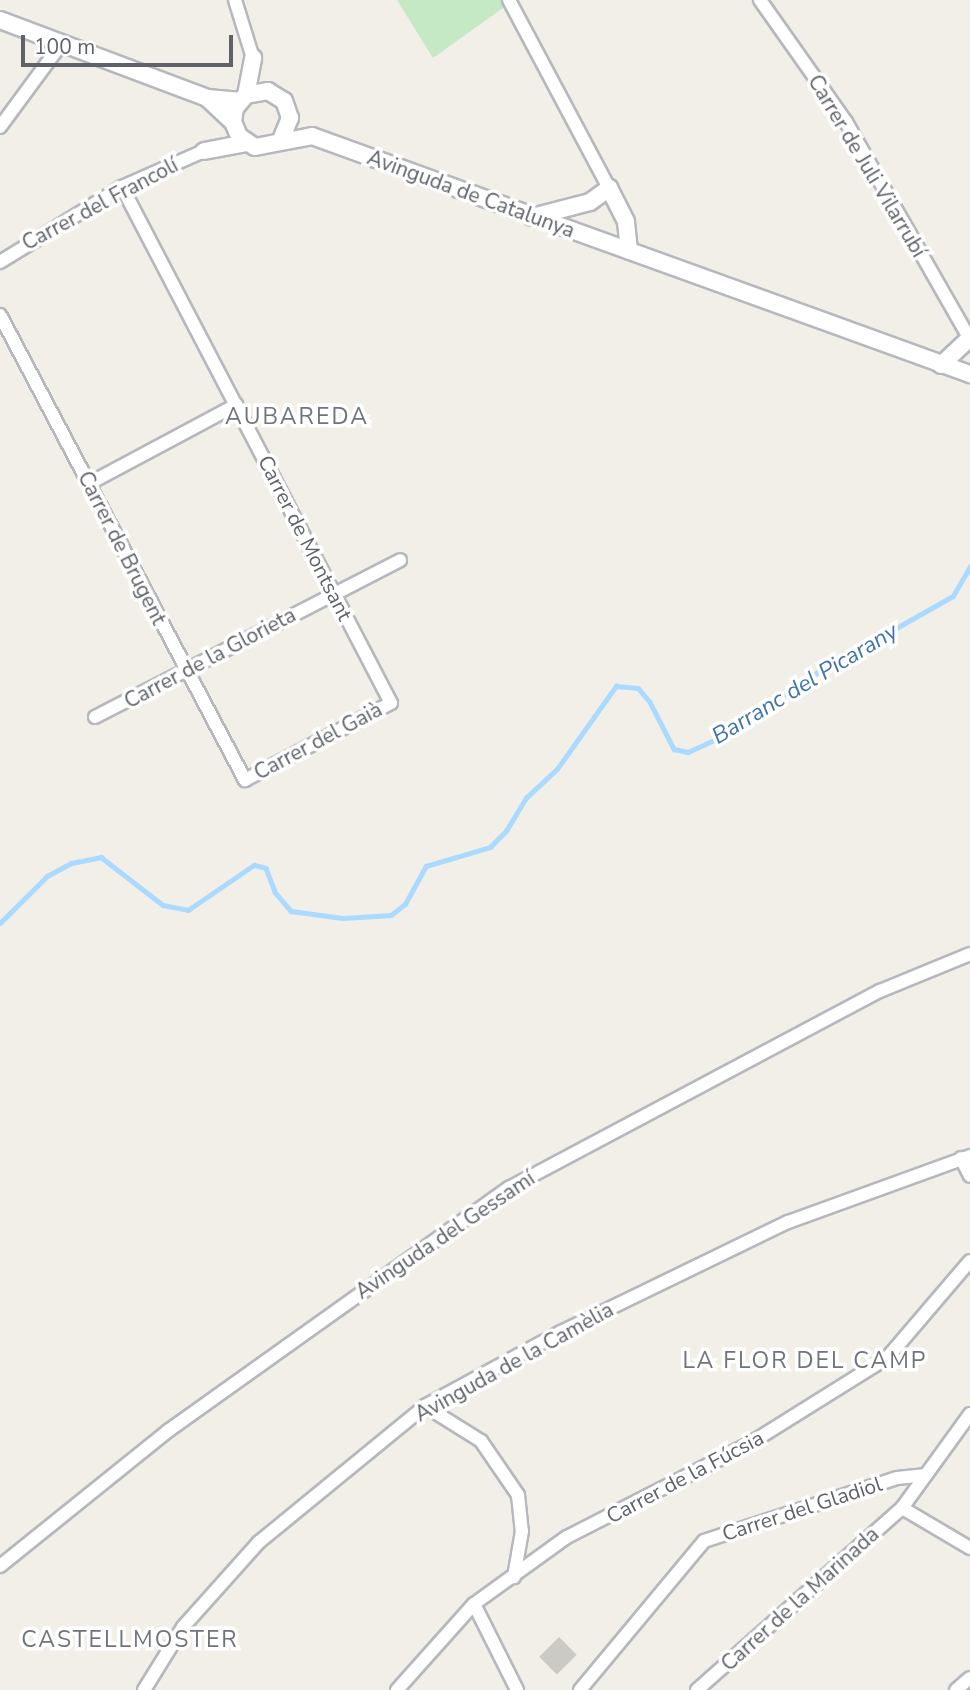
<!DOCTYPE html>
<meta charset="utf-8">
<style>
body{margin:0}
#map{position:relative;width:970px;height:1690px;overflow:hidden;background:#f1efe8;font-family:"Nunito Sans",sans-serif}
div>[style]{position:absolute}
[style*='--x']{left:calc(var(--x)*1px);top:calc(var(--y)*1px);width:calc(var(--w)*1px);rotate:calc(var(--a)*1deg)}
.green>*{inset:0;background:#c5e8c5}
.stream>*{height:4.5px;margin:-2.25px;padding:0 2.25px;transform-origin:2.25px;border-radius:2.25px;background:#aadaff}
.building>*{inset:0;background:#cccac5;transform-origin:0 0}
.roads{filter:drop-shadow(2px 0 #b5b8bc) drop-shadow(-2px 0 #b5b8bc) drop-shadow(0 2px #b5b8bc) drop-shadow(0 -2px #b5b8bc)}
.minor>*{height:12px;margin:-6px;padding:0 6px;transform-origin:6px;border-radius:6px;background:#fff}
.tertiary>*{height:16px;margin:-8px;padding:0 8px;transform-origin:8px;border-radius:8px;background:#fff}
span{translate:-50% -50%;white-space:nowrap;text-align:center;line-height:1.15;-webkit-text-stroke:7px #fff;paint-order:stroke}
.street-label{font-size:21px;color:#5f6368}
.neighbourhood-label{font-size:23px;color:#70757a;letter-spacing:2px}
.water-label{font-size:23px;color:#4174aa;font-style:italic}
.scale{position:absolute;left:21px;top:35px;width:212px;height:32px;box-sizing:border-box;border:4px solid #5f6368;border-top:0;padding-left:9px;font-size:21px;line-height:24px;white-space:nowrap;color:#5f6368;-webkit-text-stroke:5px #fff;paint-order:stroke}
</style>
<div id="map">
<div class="green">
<i style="clip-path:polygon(397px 0,508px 0,510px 3px,433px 58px)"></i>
</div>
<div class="stream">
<i style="--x:0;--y:923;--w:66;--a:-45"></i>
<i style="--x:47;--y:876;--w:27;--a:-28"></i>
<i style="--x:71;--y:863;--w:31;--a:-11"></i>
<i style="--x:101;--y:857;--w:78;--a:37.7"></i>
<i style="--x:163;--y:905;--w:25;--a:11"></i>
<i style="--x:188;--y:910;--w:80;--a:-34.3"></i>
<i style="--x:254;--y:865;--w:12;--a:14"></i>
<i style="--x:266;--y:868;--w:26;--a:69"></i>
<i style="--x:275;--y:892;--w:25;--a:50"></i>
<i style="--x:291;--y:911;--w:52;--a:7.7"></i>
<i style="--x:343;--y:918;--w:48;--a:-3.6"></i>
<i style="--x:391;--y:915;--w:18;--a:-38"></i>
<i style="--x:405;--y:904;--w:43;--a:-61.1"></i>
<i style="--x:426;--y:866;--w:67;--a:-16.5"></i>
<i style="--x:490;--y:847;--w:23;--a:-45"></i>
<i style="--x:506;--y:831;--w:39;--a:-59"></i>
<i style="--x:526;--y:798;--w:42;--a:-43.1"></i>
<i style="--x:557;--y:769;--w:102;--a:-54.6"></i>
<i style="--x:616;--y:686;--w:22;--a:5"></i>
<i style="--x:638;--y:688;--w:18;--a:49"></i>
<i style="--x:650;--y:702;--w:53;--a:62.9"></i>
<i style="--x:674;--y:749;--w:14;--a:12"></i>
<i style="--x:688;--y:752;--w:55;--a:-24.7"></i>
<i style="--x:738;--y:729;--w:82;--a:-36.6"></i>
<i style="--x:804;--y:680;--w:171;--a:-29.4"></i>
<i style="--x:953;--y:596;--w:34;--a:-60"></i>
</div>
<div class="building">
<i style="left:559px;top:1637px;width:25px;height:28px;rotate:45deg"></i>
</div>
<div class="roads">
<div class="minor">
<i style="--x:235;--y:0;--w:61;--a:72.8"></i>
<i style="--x:509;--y:0;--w:213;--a:62"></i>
<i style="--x:760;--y:0;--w:149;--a:54.8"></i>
<i style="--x:846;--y:122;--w:246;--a:60.3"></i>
<i style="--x:0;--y:127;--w:104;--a:-53.6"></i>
<i style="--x:0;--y:262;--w:143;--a:-31.6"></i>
<i style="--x:122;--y:187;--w:90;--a:-23.7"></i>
<i style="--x:0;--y:315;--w:526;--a:62.22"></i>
<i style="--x:245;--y:780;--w:165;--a:-27.8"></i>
<i style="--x:391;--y:703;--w:582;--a:-117.53"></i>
<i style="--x:90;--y:483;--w:166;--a:-28.1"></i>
<i style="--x:95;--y:717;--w:343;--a:-27.2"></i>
<i style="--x:961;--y:1158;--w:20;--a:63"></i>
<i style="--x:425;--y:1406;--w:66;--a:32"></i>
<i style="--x:481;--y:1441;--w:65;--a:55.6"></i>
<i style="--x:518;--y:1495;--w:36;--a:84"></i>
<i style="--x:522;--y:1531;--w:47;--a:99.9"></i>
<i style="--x:902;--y:1508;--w:79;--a:30.5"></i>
<i style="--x:0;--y:1566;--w:216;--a:-38.8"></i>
<i style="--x:168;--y:1431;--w:419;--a:-35.5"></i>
<i style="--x:509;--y:1188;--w:420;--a:-28"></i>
<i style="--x:880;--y:991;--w:97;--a:-22.3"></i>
<i style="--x:474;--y:1604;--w:96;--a:63.4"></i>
<i style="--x:144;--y:1690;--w:74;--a:-58.2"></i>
<i style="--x:183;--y:1627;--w:114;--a:-48.2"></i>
<i style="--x:259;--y:1542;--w:215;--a:-39.3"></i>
<i style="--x:425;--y:1406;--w:155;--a:-28.6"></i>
<i style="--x:561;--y:1332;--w:252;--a:-25.9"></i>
<i style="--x:788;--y:1222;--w:194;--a:-19.9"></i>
<i style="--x:397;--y:1690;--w:115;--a:-48.2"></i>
<i style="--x:474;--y:1604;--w:115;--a:-35.8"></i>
<i style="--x:567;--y:1537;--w:204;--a:-27.1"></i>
<i style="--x:749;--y:1444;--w:164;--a:-32"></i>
<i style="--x:888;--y:1357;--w:126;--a:-49.5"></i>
<i style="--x:580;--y:1690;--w:194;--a:-50.2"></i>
<i style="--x:704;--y:1541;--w:203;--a:-18.1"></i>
<i style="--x:897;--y:1478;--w:29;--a:-6"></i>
<i style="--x:697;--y:1690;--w:274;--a:-41.6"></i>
<i style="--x:902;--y:1508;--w:116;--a:-54.1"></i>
<i style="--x:956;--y:1690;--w:18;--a:-41"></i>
</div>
<div class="tertiary">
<i style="--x:0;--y:20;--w:221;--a:20.6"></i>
<i style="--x:207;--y:98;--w:32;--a:5"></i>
<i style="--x:246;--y:95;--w:38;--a:-79"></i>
<i style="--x:207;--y:98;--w:35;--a:43"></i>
<i style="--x:281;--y:140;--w:24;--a:-68"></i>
<i style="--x:290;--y:118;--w:18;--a:-109"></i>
<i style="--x:284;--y:101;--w:19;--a:-148"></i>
<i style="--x:268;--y:91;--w:22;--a:170"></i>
<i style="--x:246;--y:95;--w:17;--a:130"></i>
<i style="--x:235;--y:108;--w:14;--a:98"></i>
<i style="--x:233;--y:122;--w:15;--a:67"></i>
<i style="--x:239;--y:136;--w:19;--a:35"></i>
<i style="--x:255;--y:147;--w:58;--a:-10.9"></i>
<i style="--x:312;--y:136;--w:700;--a:19.89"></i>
<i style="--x:204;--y:151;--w:44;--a:-10.5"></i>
<i style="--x:532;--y:217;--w:60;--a:-14.5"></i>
<i style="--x:590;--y:202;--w:24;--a:-36"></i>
<i style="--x:609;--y:188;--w:38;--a:63"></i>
<i style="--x:626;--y:222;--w:29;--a:84"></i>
<i style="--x:941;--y:365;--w:40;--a:-43"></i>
</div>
</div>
<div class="street-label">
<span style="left:867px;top:166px;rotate:59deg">Carrer de Juli Vilarrubí</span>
<span style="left:471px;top:194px;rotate:20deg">Avinguda de Catalunya</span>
<span style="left:100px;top:204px;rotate:-28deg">Carrer del Francolí</span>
<span style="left:305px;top:538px;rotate:63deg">Carrer de Montsant</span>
<span style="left:122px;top:548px;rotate:63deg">Carrer de Brugent</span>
<span style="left:210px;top:658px;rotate:-28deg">Carrer de la Glorieta</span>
<span style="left:318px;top:741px;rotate:-28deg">Carrer del Gaià</span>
<span style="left:445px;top:1235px;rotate:-34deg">Avinguda del Gessamí</span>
<span style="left:514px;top:1362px;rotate:-29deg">Avinguda de la Camèlia</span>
<span style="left:685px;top:1477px;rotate:-28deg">Carrer de la Fúcsia</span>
<span style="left:802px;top:1509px;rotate:-18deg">Carrer del Gladiol</span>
<span style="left:800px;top:1599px;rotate:-42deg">Carrer de la Marinada</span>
</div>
<div class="neighbourhood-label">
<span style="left:297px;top:417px">AUBAREDA</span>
<span style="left:805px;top:1361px">LA FLOR DEL CAMP</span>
<span style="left:130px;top:1640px">CASTELLMOSTER</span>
</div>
<div class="water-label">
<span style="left:805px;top:684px;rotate:-31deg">Barranc del Picarany</span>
</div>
<div class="scale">100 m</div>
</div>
